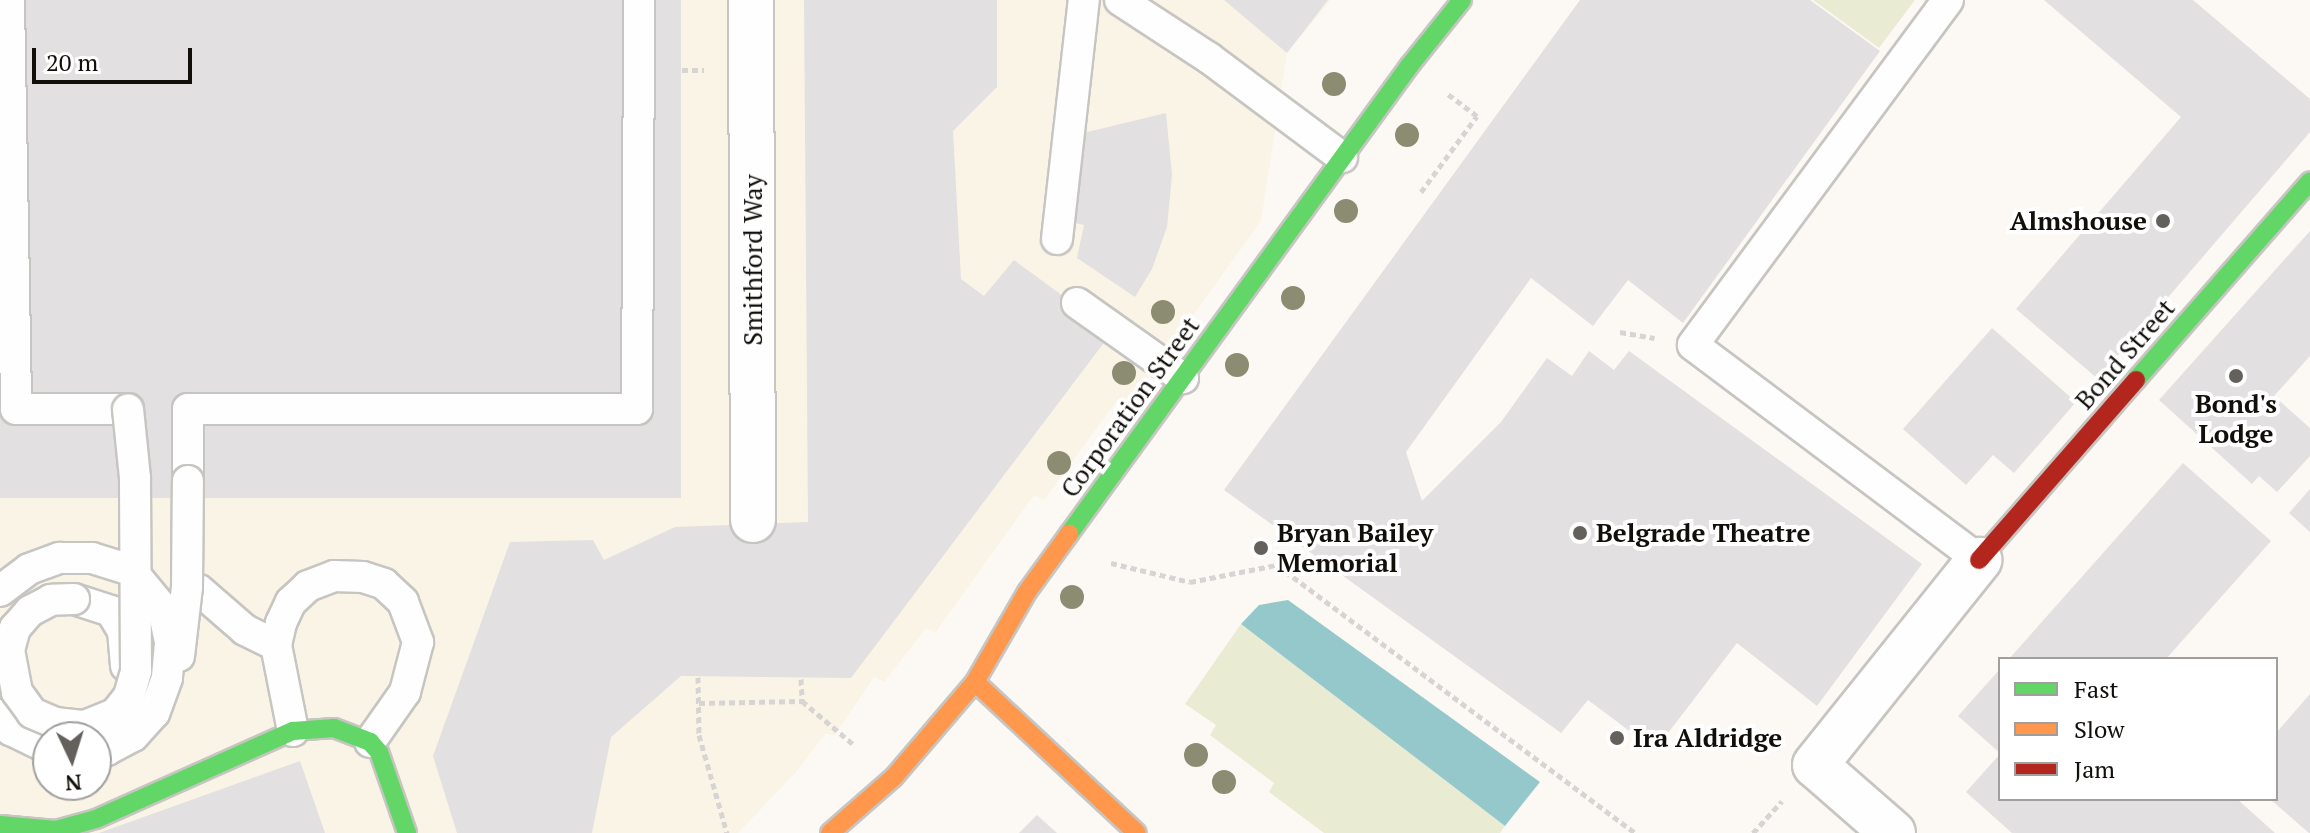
<!DOCTYPE html>
<style>
body{margin:0}
#map{position:relative;width:2310px;height:833px;overflow:hidden;background:#fcf9f5;font-family:"PT Serif",serif}
div>[style]{position:absolute}
[style*='--x']{left:calc(var(--x)*1px);top:calc(var(--y)*1px);width:calc(var(--w)*1px);rotate:calc(var(--a)*1deg)}
.commercial>*{inset:0;background:#faf4e6}
.green>*{inset:0;background:#e9ecd2}
.water>*{inset:0;background:#95c8cb}
.building>*{inset:0;background:#e2e0e0;transform-origin:0 0}
.path>*{height:5px;margin-top:-2.5px;transform-origin:0;background:repeating-linear-gradient(90deg,#d7d5d4 0 6px,transparent 0 10px)}
.roads{filter:drop-shadow(2px 0 #c7c5c1) drop-shadow(-2px 0 #c7c5c1) drop-shadow(0 2px #c7c5c1) drop-shadow(0 -2px #c7c5c1)}
.lane>*{height:30px;margin:-15px;padding:0 15px;transform-origin:15px;border-radius:15px;background:#fffefe}
.street>*{height:44px;margin:-22px;padding:0 22px;transform-origin:22px;border-radius:22px;background:#fffefe}
.fast>*{height:18px;margin:-9px;padding:0 9px;transform-origin:9px;border-radius:9px;background:#63d668}
.slow>*{height:18px;margin:-9px;padding:0 9px;transform-origin:9px;border-radius:9px;background:#ff974d}
.jam>*{height:18px;margin:-9px;padding:0 9px;transform-origin:9px;border-radius:9px;background:#b3261e}
.bridges{filter:drop-shadow(2px 0 #c7c5c1) drop-shadow(-2px 0 #c7c5c1) drop-shadow(0 2px #c7c5c1) drop-shadow(0 -2px #c7c5c1)}
.lane-bridge>*{height:30px;margin:-15px;padding:0 15px;transform-origin:15px;border-radius:15px;background:#fffefe}
.trees>*{width:24px;height:24px;margin:-12px;border-radius:50%;background:#8b8c72}
.dots>*{width:22px;height:22px;translate:-50% -50%;box-sizing:border-box;border:4px solid #fff;border-radius:50%}
span{translate:-50% -50%;white-space:nowrap;text-align:center;line-height:1.15;-webkit-text-stroke:8px #fff;paint-order:stroke}
.poi-label{font-size:26px;color:#120f0b;font-weight:700}
.right{translate:-100% -50%;text-align:right}
.left{translate:0 -50%;text-align:left}
.street-label{font-size:26px;color:#120f0b}
.legend{position:absolute;left:1998px;top:657px;width:280px;height:144px;box-sizing:border-box;background:#fff;border:2px solid #a09f9d;margin:0;padding:10px 14px;list-style:none;font-size:24px;color:#120f0b}
.legend li{display:flex;align-items:center;gap:16px;height:40px}
.legend b{width:40px;border:2px solid #a09f9d}
.north{position:absolute;left:32px;top:721px;width:80px;height:80px;box-sizing:border-box;background:#fff;border:2px solid #a09f9d;border-radius:50%;rotate:176deg;font-size:22px;font-weight:700;line-height:32px;text-align:center;color:#120f0b}
.north::after{content:'';display:block;margin:auto;width:28px;height:36px;background:#64615d;clip-path:polygon(50% 0,100% 100%,50% 72%,0 100%)}
.scale{position:absolute;left:32px;top:48px;width:160px;height:36px;box-sizing:border-box;border:4px solid #120f0b;border-top:0;padding-left:10px;font-size:24px;line-height:28px;white-space:nowrap;color:#120f0b;-webkit-text-stroke:6px #fff;paint-order:stroke}
</style>
<div id="map">
<div class="commercial">
<i style="clip-path:polygon(evenodd,0 0,1331px 0,1287px 53px,1261px 221px,1126px 409px,1116px 402px,1044px 500px,1034px 495px,935px 633px,926px 628px,884px 682px,874px 677px,834px 736px,826px 733px,796px 772px,738px 833px,0 833px,0 0,48px 737px,96px 737px,96px 785px,48px 785px,48px 737px)"></i>
</div>
<div class="green">
<i style="clip-path:polygon(1813px 0,1915px 0,1879px 48px)"></i>
<i style="clip-path:polygon(1241px 624px,1505px 826px,1500px 833px,1324px 833px,1269px 792px,1274px 783px,1210px 735px,1216px 725px,1185px 704px)"></i>
</div>
<div class="water">
<i style="clip-path:polygon(1288px 600px,1540px 782px,1505px 826px,1241px 624px,1259px 605px)"></i>
</div>
<div class="building">
<i style="left:0;top:0;width:681px;height:498px"></i>
<i style="clip-path:polygon(804px 0,997px 0,997px 87px,953px 131px,961px 279px,984px 296px,1014px 260px,1112px 332px,851px 678px,681px 676px,611px 737px,592px 833px,457px 833px,433px 756px,510px 542px,593px 540px,604px 560px,675px 527px,808px 522px)"></i>
<i style="clip-path:polygon(1224px 0,1328px 0,1287px 53px)"></i>
<i style="clip-path:polygon(1580px 0,1810px 0,1880px 51px,1683px 323px,1628px 280px,1593px 326px,1531px 278px,1406px 452px,1422px 501px,1501px 422px,1547px 358px,1572px 376px,1589px 351px,1614px 370px,1629px 351px,1922px 564px,1817px 706px,1737px 643px,1655px 750px,1588px 700px,1561px 733px,1224px 490px)"></i>
<i style="clip-path:polygon(2044px 0,2193px 0,2310px 99px,2310px 132px,2098px 379px,2016px 309px,2181px 117px)"></i>
<i style="clip-path:polygon(1166px 113px,1172px 175px,1167px 227px,1152px 269px,1135px 297px,1077px 258px,1084px 225px,1062px 220px,1079px 134px)"></i>
<i style="clip-path:polygon(2310px 231px,2310px 356px,2274px 396px,2310px 428px,2310px 456px,2277px 492px,2259px 476px,2252px 484px,2159px 400px)"></i>
<i style="clip-path:polygon(1992px 328px,2076px 402px,2014px 473px,1993px 455px,1966px 485px,1903px 429px)"></i>
<i style="clip-path:polygon(2183px 463px,2271px 541px,2166px 659px,2009px 659px)"></i>
<i style="clip-path:polygon(2310px 489px,2310px 532px,2289px 513px)"></i>
<i style="clip-path:polygon(2000px 669px,2000px 753px,1958px 716px)"></i>
<i style="clip-path:polygon(2310px 694px,2310px 833px,2309px 833px,2270px 799px,2276px 799px,2276px 733px)"></i>
<i style="clip-path:polygon(2000px 754px,2000px 799px,2237px 799px,2275px 833px,2012px 833px,1966px 792px)"></i>
<i style="clip-path:polygon(300px 761px,325px 833px,99px 833px)"></i>
<i style="clip-path:polygon(1037px 815px,1057px 833px,1019px 833px)"></i>
</div>
<div class="path">
<i style="--x:682;--y:70;--w:22;--a:0"></i>
<i style="--x:1421;--y:192;--w:94;--a:-53.6"></i>
<i style="--x:1477;--y:116;--w:36;--a:-143"></i>
<i style="--x:1620;--y:332;--w:35;--a:10"></i>
<i style="--x:1111;--y:563;--w:81;--a:13.5"></i>
<i style="--x:1190;--y:582;--w:89;--a:-11.1"></i>
<i style="--x:1277;--y:565;--w:447;--a:36.8"></i>
<i style="--x:698;--y:677;--w:58;--a:89"></i>
<i style="--x:699;--y:735;--w:102;--a:74.1"></i>
<i style="--x:801;--y:679;--w:22;--a:87"></i>
<i style="--x:699;--y:703;--w:103;--a:-1.1"></i>
<i style="--x:802;--y:701;--w:68;--a:40.2"></i>
<i style="--x:1753;--y:833;--w:43;--a:-47.8"></i>
</div>
<div class="roads">
<div class="lane">
<i style="--x:9;--y:0;--w:409;--a:89"></i>
<i style="--x:16;--y:409;--w:112;--a:0"></i>
<i style="--x:1120;--y:0;--w:106;--a:33.1"></i>
<i style="--x:1209;--y:58;--w:166;--a:36.7"></i>
<i style="--x:1948;--y:0;--w:429;--a:126.5"></i>
<i style="--x:1693;--y:345;--w:358;--a:36.9"></i>
<i style="--x:1057;--y:239;--w:241;--a:-83.6"></i>
<i style="--x:1077;--y:303;--w:130;--a:35.3"></i>
<i style="--x:188;--y:481;--w:72;--a:-90"></i>
<i style="--x:188;--y:409;--w:449;--a:0"></i>
<i style="--x:637;--y:409;--w:409;--a:-89.7"></i>
<i style="--x:199;--y:590;--w:61;--a:41"></i>
<i style="--x:245;--y:630;--w:34;--a:26"></i>
<i style="--x:74;--y:599;--w:39;--a:18"></i>
<i style="--x:111;--y:611;--w:23;--a:59"></i>
<i style="--x:123;--y:631;--w:35;--a:85"></i>
<i style="--x:0;--y:715;--w:19;--a:54"></i>
<i style="--x:11;--y:730;--w:41;--a:25.9"></i>
<i style="--x:293;--y:731;--w:88;--a:-101.2"></i>
<i style="--x:276;--y:645;--w:23;--a:-77"></i>
<i style="--x:281;--y:623;--w:23;--a:-65"></i>
<i style="--x:291;--y:602;--w:23;--a:-43"></i>
<i style="--x:308;--y:586;--w:28;--a:-21"></i>
<i style="--x:334;--y:576;--w:29;--a:2"></i>
<i style="--x:363;--y:577;--w:22;--a:18"></i>
<i style="--x:384;--y:584;--w:26;--a:43"></i>
<i style="--x:403;--y:602;--w:43;--a:69.4"></i>
<i style="--x:418;--y:642;--w:52;--a:104.6"></i>
<i style="--x:405;--y:692;--w:61;--a:125"></i>
</div>
<div class="street">
<i style="--x:751;--y:0;--w:520;--a:89.78"></i>
<i style="--x:1893;--y:833;--w:103;--a:-138.9"></i>
<i style="--x:1815;--y:765;--w:263;--a:-51.3"></i>
</div>
<div class="fast">
<i style="--x:2136;--y:380;--w:264;--a:-48.8"></i>
<i style="--x:1069;--y:534;--w:580;--a:-53.98"></i>
<i style="--x:1410;--y:65;--w:83;--a:-51.3"></i>
<i style="--x:0;--y:825;--w:56;--a:5.1"></i>
<i style="--x:56;--y:830;--w:41;--a:-15.4"></i>
<i style="--x:96;--y:819;--w:216;--a:-24.1"></i>
<i style="--x:293;--y:731;--w:41;--a:-4.2"></i>
<i style="--x:334;--y:728;--w:39;--a:21"></i>
<i style="--x:370;--y:742;--w:13;--a:48"></i>
<i style="--x:379;--y:752;--w:86;--a:70.9"></i>
</div>
<div class="slow">
<i style="--x:975;--y:682;--w:221;--a:43"></i>
<i style="--x:830;--y:833;--w:85;--a:-41.2"></i>
<i style="--x:894;--y:777;--w:125;--a:-49.5"></i>
<i style="--x:975;--y:682;--w:104;--a:-60"></i>
<i style="--x:1027;--y:592;--w:72;--a:-54.1"></i>
</div>
<div class="jam">
<i style="--x:1979;--y:560;--w:239;--a:-48.9"></i>
</div>
</div>
<div class="bridges">
<div class="lane-bridge">
<i style="--x:0;--y:591;--w:36;--a:-37"></i>
<i style="--x:29;--y:569;--w:33;--a:-20"></i>
<i style="--x:60;--y:558;--w:32;--a:0"></i>
<i style="--x:92;--y:558;--w:41;--a:17.1"></i>
<i style="--x:131;--y:570;--w:50;--a:50.6"></i>
<i style="--x:163;--y:609;--w:35;--a:78"></i>
<i style="--x:170;--y:643;--w:35;--a:95"></i>
<i style="--x:167;--y:678;--w:37;--a:110"></i>
<i style="--x:154;--y:713;--w:31;--a:132"></i>
<i style="--x:133;--y:736;--w:30;--a:152"></i>
<i style="--x:107;--y:750;--w:11;--a:175"></i>
<i style="--x:74;--y:599;--w:23;--a:178"></i>
<i style="--x:51;--y:600;--w:24;--a:152"></i>
<i style="--x:30;--y:611;--w:23;--a:131"></i>
<i style="--x:15;--y:628;--w:23;--a:105"></i>
<i style="--x:9;--y:650;--w:43;--a:79.2"></i>
<i style="--x:17;--y:692;--w:26;--a:54"></i>
<i style="--x:32;--y:713;--w:25;--a:23"></i>
<i style="--x:55;--y:723;--w:30;--a:6"></i>
<i style="--x:85;--y:726;--w:32;--a:-22"></i>
<i style="--x:115;--y:714;--w:23;--a:-52"></i>
<i style="--x:129;--y:696;--w:26;--a:-74"></i>
<i style="--x:136;--y:671;--w:193;--a:-90.3"></i>
<i style="--x:135;--y:478;--w:69;--a:-95.8"></i>
<i style="--x:179;--y:656;--w:69;--a:-83.4"></i>
<i style="--x:187;--y:587;--w:106;--a:-89.5"></i>
</div>
</div>
<div class="trees">
<i style="left:1334px;top:84px"></i>
<i style="left:1407px;top:135px"></i>
<i style="left:1346px;top:211px"></i>
<i style="left:1293px;top:298px"></i>
<i style="left:1163px;top:312px"></i>
<i style="left:1237px;top:365px"></i>
<i style="left:1124px;top:373px"></i>
<i style="left:1059px;top:463px"></i>
<i style="left:1072px;top:597px"></i>
<i style="left:1196px;top:755px"></i>
<i style="left:1224px;top:782px"></i>
</div>
<div class="dots">
<i style="left:2163px;top:221px;background:#64615d"></i>
<i style="left:2236px;top:376px;background:#64615d"></i>
<i style="left:1580px;top:533px;background:#64615d"></i>
<i style="left:1261px;top:548px;background:#64615d"></i>
<i style="left:1617px;top:738px;background:#64615d"></i>
</div>
<div class="poi-label">
<span class="right" style="left:2147px;top:221px">Almshouse</span>
<span style="left:2236px;top:419px">Bond's<br>Lodge</span>
<span class="left" style="left:1277px;top:548px">Bryan Bailey<br>Memorial</span>
<span class="left" style="left:1596px;top:533px">Belgrade Theatre</span>
<span class="left" style="left:1633px;top:738px">Ira Aldridge</span>
</div>
<div class="street-label">
<span style="left:753px;top:260px;rotate:-90deg">Smithford Way</span>
<span style="left:2125px;top:354px;rotate:-49deg">Bond Street</span>
<span style="left:1130px;top:407px;rotate:-54deg">Corporation Street</span>
</div>
<ul class="legend">
<li><b style="height:10px;background:#63d668"></b>Fast</li>
<li><b style="height:10px;background:#ff974d"></b>Slow</li>
<li><b style="height:10px;background:#b3261e"></b>Jam</li>
</ul>
<div class="north">N</div>
<div class="scale">20 m</div>
</div>
